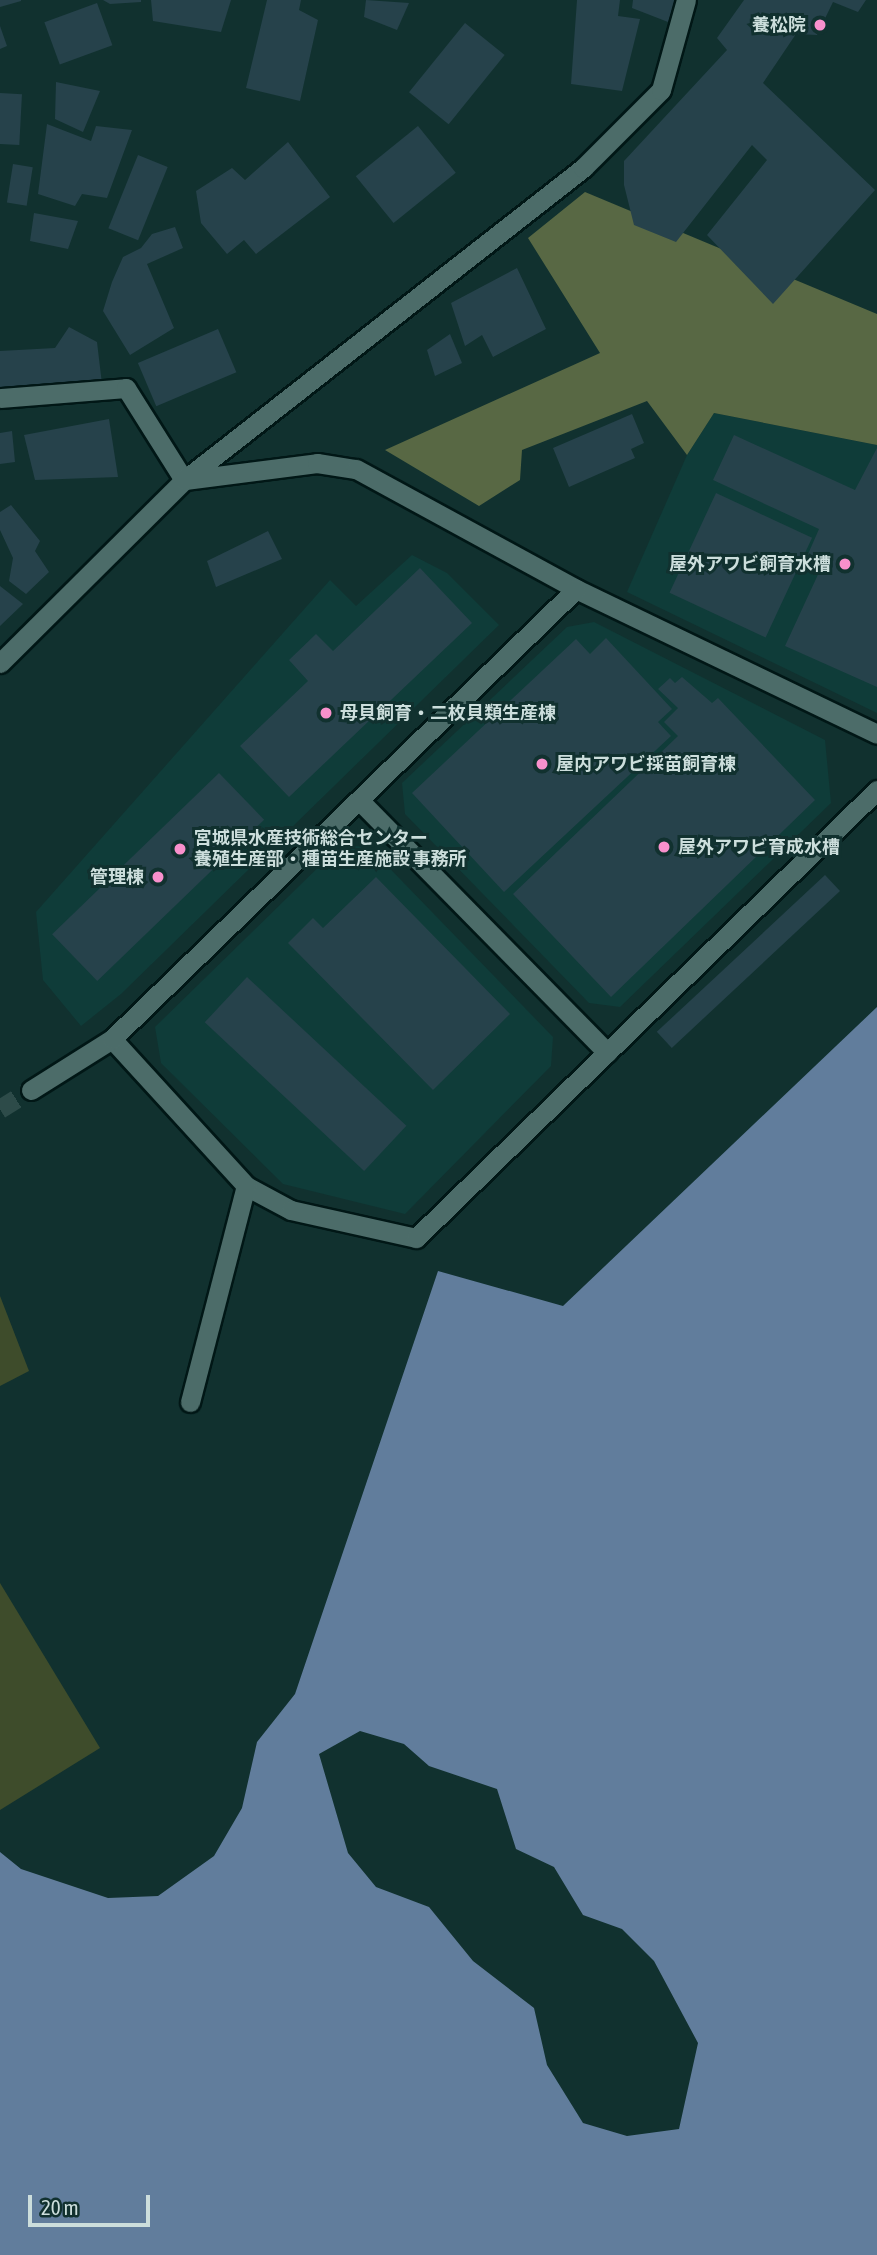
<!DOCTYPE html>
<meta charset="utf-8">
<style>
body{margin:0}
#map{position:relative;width:877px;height:2255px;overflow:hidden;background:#11312f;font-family:"Asap Condensed","Noto Sans JP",sans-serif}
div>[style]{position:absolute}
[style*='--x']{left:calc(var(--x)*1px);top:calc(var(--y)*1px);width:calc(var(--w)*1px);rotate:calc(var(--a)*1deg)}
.built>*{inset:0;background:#0f3c39}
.green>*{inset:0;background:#3e4c2b}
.forest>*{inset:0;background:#586844}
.water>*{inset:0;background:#617d9c}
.building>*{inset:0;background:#26424b;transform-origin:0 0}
.minor-tunnel>*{height:19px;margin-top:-9.5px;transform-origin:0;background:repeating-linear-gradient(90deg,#2d4b49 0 19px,transparent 0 29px)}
.roads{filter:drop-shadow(2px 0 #011716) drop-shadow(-2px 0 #011716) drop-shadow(0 2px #011716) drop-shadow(0 -2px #011716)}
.minor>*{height:19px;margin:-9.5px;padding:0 9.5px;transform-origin:9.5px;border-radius:9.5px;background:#4c6c69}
.dots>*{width:19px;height:19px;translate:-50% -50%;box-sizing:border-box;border:4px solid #11312f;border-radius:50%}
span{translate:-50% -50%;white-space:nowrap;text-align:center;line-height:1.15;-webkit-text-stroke:6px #11312f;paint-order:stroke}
.poi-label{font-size:18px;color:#ccdedc;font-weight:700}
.right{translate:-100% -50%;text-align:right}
.left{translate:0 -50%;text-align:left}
.scale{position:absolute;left:28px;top:2195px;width:122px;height:32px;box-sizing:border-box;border:4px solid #ccdedc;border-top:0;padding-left:9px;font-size:21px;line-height:24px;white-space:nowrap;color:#ccdedc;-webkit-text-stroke:5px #11312f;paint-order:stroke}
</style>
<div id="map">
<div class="built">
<i style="clip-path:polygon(714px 413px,877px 445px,877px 713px,627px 592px,687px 455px)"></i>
<i style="clip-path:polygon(412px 555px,447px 573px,499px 625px,121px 994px,81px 1026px,43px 980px,36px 912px,330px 580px,356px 606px)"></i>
<i style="clip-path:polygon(594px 622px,825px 740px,831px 803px,620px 1007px,589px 1003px,405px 814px,402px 783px,567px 627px)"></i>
<i style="clip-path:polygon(341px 845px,369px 847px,553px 1037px,551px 1066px,405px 1214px,283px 1184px,161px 1063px,155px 1027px)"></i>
</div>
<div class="green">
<i style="clip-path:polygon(0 1296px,29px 1371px,0 1386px)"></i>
<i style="clip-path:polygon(0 1583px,100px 1748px,0 1810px)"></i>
</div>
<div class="forest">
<i style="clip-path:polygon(585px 192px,877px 314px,877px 445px,714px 413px,687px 455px,647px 401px,522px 450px,520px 480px,479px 506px,385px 450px,600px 353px,528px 238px)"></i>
</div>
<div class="water">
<i style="clip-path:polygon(evenodd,877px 1007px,877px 2255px,0 2255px,0 1852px,21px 1869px,108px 1898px,158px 1896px,214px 1856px,242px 1808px,257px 1742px,295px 1694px,438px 1271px,563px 1306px,877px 1007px,360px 1731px,404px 1744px,429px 1766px,497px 1789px,516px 1849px,554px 1867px,583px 1915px,622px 1929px,654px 1961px,698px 2043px,679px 2129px,627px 2136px,583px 2123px,547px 2065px,534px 2008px,473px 1961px,429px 1907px,376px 1887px,348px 1853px,319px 1754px,360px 1731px)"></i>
</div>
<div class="building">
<i style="clip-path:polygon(0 0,21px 0,21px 1px,0 7px)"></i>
<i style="clip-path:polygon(103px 0,141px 0,141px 2px,110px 4px)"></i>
<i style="clip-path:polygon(151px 0,231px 0,221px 32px,153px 21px)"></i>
<i style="clip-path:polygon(267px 0,301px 0,299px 10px,318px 20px,300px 101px,246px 88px)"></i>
<i style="clip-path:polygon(366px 0,409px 3px,397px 30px,364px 17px)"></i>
<i style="clip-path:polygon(577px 0,620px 0,618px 16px,640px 19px,622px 91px,571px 84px)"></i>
<i style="clip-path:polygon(633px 0,676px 0,668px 22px,632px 8px)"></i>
<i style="clip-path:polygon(744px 0,866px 0,858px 12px,833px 2px,817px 35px,796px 34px,763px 83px,875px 190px,773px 304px,707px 235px,767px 160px,752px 145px,676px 242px,634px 225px,624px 185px,624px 161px,727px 50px,717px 38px)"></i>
<i style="left:97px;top:3px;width:45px;height:56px;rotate:70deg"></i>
<i style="left:465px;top:23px;width:51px;height:89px;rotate:39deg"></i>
<i style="clip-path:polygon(0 26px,7px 46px,0 49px)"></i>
<i style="clip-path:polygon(56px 82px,100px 91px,83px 132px,55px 119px)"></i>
<i style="left:0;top:93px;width:22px;height:51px;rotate:3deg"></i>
<i style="clip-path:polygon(47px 124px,91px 141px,96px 126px,132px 130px,107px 198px,82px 194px,75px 206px,38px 194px)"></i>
<i style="left:418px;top:126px;width:60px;height:80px;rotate:51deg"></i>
<i style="clip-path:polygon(288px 142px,330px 197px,256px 254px,244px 240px,227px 254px,201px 223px,196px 191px,232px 168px,245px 180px)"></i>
<i style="left:138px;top:155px;width:32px;height:79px;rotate:22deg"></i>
<i style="left:13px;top:164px;width:20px;height:39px;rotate:9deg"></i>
<i style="clip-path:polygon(34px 213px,78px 221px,68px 249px,30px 241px)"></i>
<i style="clip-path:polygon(175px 227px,183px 248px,147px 264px,174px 328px,130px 355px,103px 311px,112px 282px,123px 257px,141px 248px,152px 234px)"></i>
<i style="clip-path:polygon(517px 268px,546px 329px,493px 357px,482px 335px,465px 346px,451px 303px)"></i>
<i style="clip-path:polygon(69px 327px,97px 342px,102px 384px,0 389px,0 351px,55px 348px)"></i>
<i style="left:218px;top:329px;width:47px;height:87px;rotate:67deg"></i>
<i style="clip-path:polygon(450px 334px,462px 363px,435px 376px,427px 350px)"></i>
<i style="clip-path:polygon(632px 414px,644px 443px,631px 449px,635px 458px,569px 487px,553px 448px)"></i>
<i style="clip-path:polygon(109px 419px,118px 477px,35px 480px,24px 435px)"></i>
<i style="clip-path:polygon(12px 431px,15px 462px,0 464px,0 433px)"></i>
<i style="clip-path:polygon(734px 435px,855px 490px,877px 448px,877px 687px,785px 646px,821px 568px,805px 561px,819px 529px,713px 480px)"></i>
<i style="left:716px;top:493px;width:106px;height:110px;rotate:25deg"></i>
<i style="clip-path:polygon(11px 505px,40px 541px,35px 551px,49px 572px,26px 594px,9px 581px,13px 558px,0 530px,0 512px)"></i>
<i style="clip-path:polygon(268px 531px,282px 559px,216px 587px,207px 561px)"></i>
<i style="clip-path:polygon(420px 568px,472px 623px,289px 797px,240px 746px,308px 681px,289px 660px,316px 634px,333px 651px)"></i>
<i style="clip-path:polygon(0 586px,23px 604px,0 626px)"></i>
<i style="clip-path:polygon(606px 638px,672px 709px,658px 722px,671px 736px,504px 892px,412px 793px,576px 639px,590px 654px)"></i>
<i style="clip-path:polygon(682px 677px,712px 703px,718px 698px,815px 800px,611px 997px,513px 894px,678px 736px,664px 722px,678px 708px,658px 689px,670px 678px,675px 683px)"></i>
<i style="left:219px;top:773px;width:65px;height:232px;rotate:46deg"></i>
<i style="left:825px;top:875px;width:22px;height:230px;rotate:47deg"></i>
<i style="clip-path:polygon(376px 877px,510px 1014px,433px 1090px,288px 943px,313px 918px,323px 928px)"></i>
<i style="left:247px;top:977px;width:218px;height:62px;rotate:43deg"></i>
</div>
<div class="minor-tunnel">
<i style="--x:0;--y:1109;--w:36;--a:-32"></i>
</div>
<div class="roads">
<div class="minor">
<i style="--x:0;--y:398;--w:126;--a:-4.5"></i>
<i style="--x:126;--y:388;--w:109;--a:57.8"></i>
<i style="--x:185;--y:480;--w:133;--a:-7.3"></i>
<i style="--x:317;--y:463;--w:39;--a:9"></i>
<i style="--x:356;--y:469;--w:251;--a:28.6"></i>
<i style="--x:576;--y:589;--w:334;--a:25.7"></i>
<i style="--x:0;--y:663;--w:260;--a:-44.8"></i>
<i style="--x:184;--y:480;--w:507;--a:-38.02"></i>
<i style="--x:583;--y:168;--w:110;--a:-45"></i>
<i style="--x:661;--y:90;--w:93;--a:-74.5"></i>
<i style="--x:359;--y:800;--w:354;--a:45.5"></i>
<i style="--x:112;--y:1039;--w:199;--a:47.6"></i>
<i style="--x:246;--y:1186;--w:51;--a:28.1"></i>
<i style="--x:291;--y:1210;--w:128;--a:12.6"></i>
<i style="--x:416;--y:1238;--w:643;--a:-44.18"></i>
<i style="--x:31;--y:1090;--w:96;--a:-32.2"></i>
<i style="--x:112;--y:1039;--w:646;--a:-44.12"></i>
<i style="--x:190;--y:1402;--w:223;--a:-75.5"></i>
</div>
</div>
<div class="dots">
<i style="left:820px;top:25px;background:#f890cc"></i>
<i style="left:845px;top:564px;background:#f890cc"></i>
<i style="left:326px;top:713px;background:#f890cc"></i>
<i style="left:542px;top:764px;background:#f890cc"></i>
<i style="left:664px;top:847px;background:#f890cc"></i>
<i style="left:180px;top:849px;background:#f890cc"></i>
<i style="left:158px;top:877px;background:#f890cc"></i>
</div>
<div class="poi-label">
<span class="right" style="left:806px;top:25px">養松院</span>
<span class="right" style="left:831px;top:564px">屋外アワビ飼育水槽</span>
<span class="left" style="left:340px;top:713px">母貝飼育・二枚貝類生産棟</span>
<span class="left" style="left:556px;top:764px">屋内アワビ採苗飼育棟</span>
<span class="left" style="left:194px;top:849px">宮城県水産技術総合センター<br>養殖生産部・種苗生産施設 事務所</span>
<span class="left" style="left:678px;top:847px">屋外アワビ育成水槽</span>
<span class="right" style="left:144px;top:877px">管理棟</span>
</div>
<div class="scale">20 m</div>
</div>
